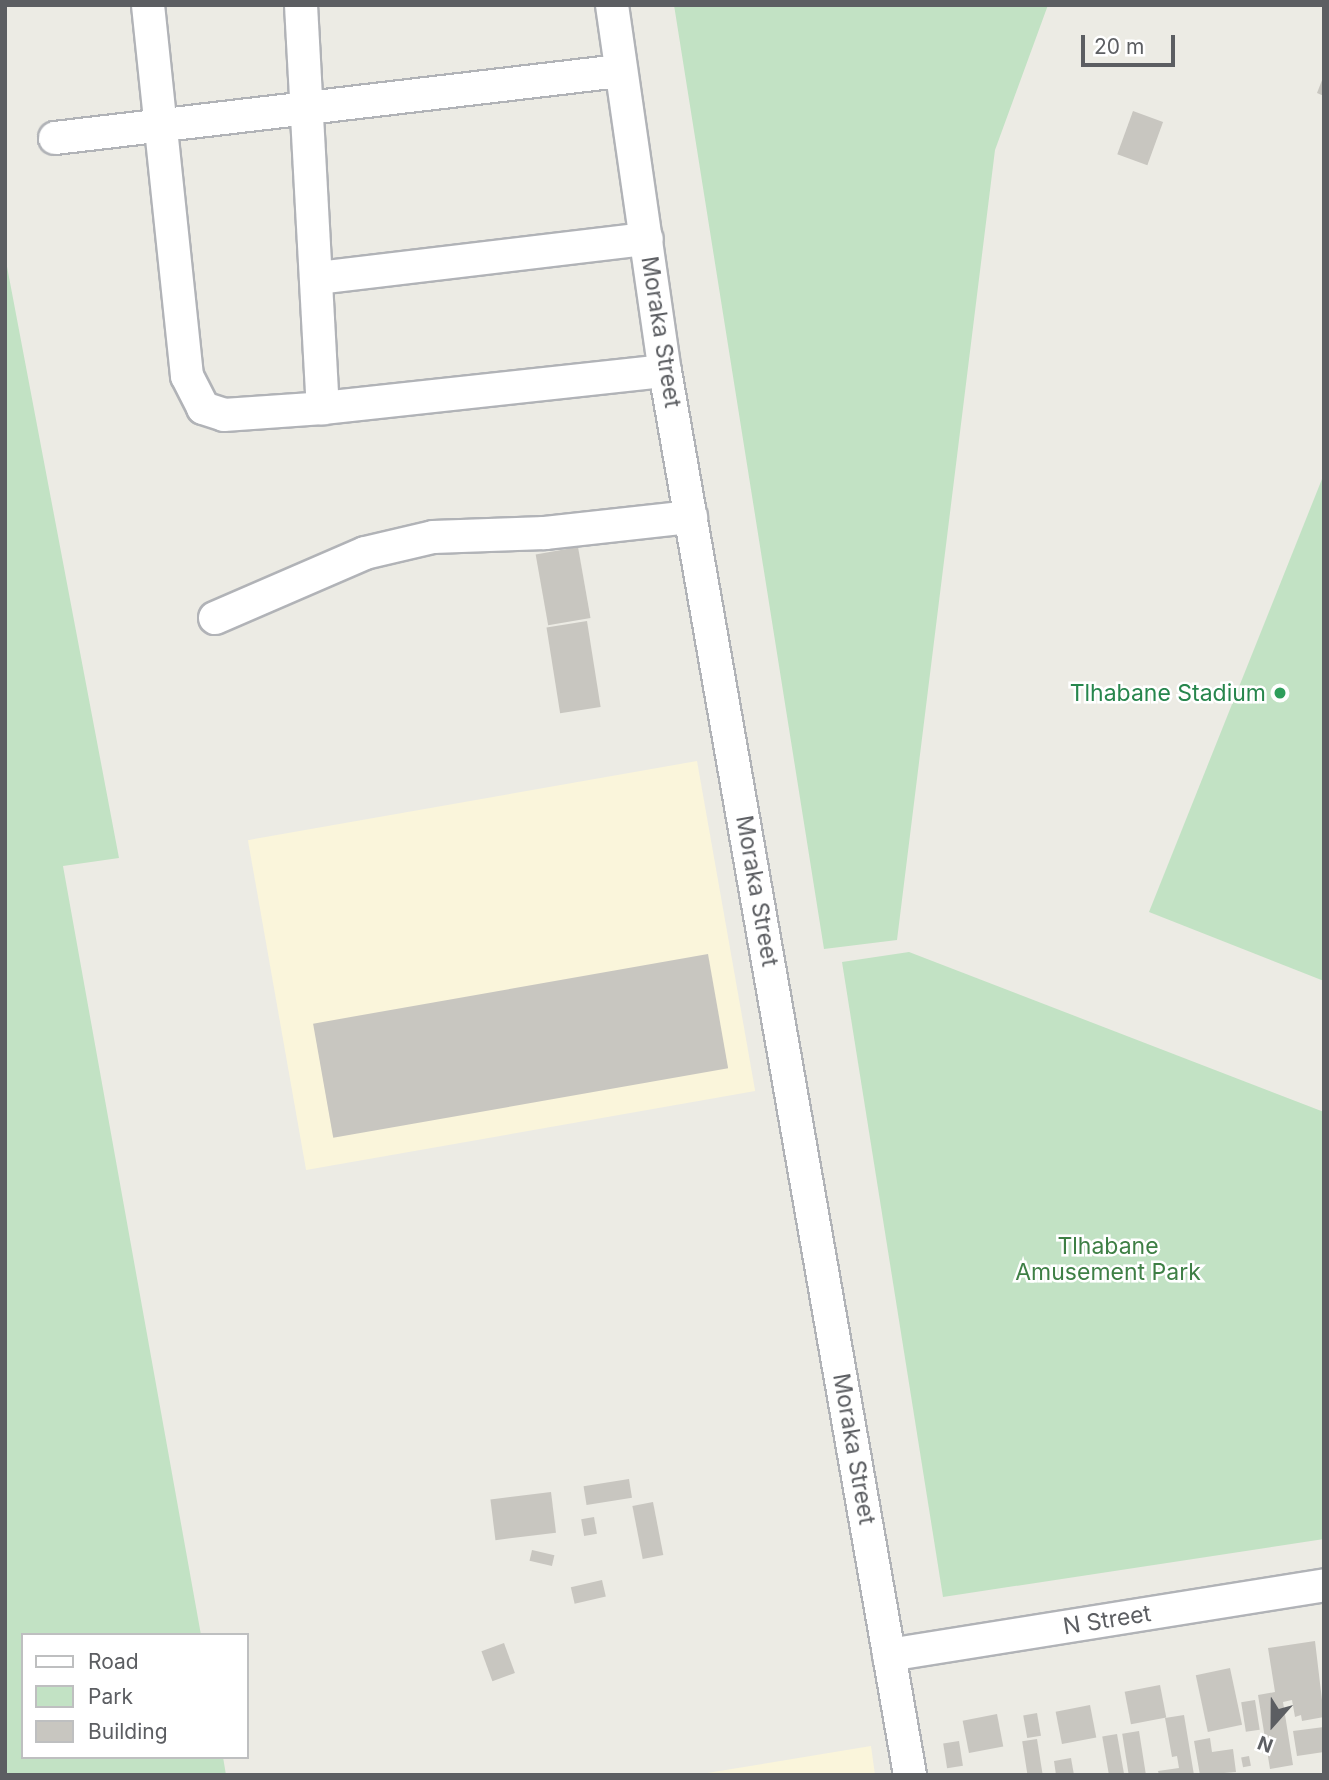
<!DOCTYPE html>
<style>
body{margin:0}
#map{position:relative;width:1329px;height:1780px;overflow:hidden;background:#ecebe4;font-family:Inter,sans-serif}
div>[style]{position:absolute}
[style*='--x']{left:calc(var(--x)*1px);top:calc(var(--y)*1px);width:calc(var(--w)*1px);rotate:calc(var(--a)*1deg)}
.commercial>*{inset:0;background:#faf5db;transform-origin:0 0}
.green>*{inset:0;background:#c2e2c4}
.building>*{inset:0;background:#c8c6c0;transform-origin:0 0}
.roads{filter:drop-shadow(2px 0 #b1b3b7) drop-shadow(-2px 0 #b1b3b7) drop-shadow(0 2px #b1b3b7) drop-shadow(0 -2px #b1b3b7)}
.minor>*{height:32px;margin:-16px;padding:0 16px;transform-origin:16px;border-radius:16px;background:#fff}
.dots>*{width:19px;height:19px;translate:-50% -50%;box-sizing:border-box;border:4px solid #fff;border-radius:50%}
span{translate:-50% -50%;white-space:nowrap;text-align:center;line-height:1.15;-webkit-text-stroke:5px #fff;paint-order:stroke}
.street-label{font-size:23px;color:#5c5e62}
.leisure-label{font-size:23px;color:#27864d}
.right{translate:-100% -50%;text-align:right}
.park-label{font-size:23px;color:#3e7f45}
.frame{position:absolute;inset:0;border:7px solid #5c5e62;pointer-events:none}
.legend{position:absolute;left:21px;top:1633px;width:228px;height:126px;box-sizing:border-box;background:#fff;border:2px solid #bebfc0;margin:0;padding:9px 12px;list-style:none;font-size:21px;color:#5c5e62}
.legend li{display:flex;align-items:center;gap:14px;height:35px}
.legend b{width:35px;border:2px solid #bebfc0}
.north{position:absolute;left:1238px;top:1689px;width:70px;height:70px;-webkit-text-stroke:5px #fff;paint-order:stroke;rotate:201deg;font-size:19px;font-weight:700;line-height:28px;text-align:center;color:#5c5e62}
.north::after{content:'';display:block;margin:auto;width:24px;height:32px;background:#5c5e62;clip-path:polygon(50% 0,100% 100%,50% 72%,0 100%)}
.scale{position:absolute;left:1081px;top:35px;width:94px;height:32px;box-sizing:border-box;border:4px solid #5c5e62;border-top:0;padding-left:9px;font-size:21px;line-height:24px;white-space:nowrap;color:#5c5e62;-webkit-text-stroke:5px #fff;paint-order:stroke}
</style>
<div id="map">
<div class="commercial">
<i style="left:697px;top:761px;width:335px;height:456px;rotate:80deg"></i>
<i style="clip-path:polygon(871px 1746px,875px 1775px,695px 1775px)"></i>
</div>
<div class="green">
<i style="clip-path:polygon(674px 5px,1048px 5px,995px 150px,897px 940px,824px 949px)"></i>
<i style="clip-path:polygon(5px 256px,119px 858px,63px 866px,201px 1635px,23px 1635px,23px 1757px,223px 1757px,226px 1775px,5px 1775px)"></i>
<i style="clip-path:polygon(1324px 474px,1324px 981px,1149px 912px)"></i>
<i style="clip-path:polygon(909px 952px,1324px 1112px,1324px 1539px,943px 1597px,842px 962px)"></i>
</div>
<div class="building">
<i style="clip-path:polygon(1324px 75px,1324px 96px,1317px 93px)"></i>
<i style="left:1133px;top:111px;width:32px;height:46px;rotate:20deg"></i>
<i style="left:578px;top:547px;width:72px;height:43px;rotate:80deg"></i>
<i style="left:587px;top:621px;width:87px;height:41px;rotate:81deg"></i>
<i style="left:708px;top:954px;width:116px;height:401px;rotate:80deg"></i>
<i style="left:629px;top:1479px;width:19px;height:46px;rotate:81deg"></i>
<i style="left:551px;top:1492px;width:41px;height:61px;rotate:83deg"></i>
<i style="left:653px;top:1502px;width:54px;height:21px;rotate:79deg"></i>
<i style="left:594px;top:1517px;width:17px;height:13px;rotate:80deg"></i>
<i style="left:532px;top:1550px;width:23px;height:11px;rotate:13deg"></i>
<i style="left:602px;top:1580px;width:17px;height:32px;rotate:77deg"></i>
<i style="clip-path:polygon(1315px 1641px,1324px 1717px,1302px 1721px,1301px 1715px,1295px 1717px,1292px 1700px,1283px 1702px,1293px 1765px,1270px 1769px,1258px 1695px,1275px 1692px,1268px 1648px)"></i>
<i style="left:504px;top:1643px;width:32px;height:24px;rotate:70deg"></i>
<i style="left:1230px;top:1668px;width:58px;height:35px;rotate:78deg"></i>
<i style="left:1160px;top:1685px;width:33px;height:36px;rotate:79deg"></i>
<i style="left:1255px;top:1700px;width:30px;height:14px;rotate:81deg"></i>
<i style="left:1090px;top:1705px;width:33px;height:35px;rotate:79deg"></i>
<i style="left:1037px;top:1713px;width:23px;height:14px;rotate:80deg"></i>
<i style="left:997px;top:1714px;width:33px;height:35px;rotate:79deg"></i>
<i style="clip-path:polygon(1184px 1715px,1194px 1775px,1159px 1775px,1158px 1771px,1179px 1768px,1177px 1756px,1172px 1757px,1165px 1718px)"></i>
<i style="clip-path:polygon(1324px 1727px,1324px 1752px,1297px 1756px,1293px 1731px)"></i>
<i style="left:1139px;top:1731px;width:45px;height:17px;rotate:81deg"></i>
<i style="left:1117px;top:1734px;width:42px;height:15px;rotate:80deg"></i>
<i style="clip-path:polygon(1210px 1738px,1212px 1752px,1233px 1749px,1236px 1772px,1200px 1775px,1194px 1741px)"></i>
<i style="left:1037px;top:1739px;width:36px;height:15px;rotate:81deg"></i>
<i style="left:959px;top:1741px;width:25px;height:16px;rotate:81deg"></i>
<i style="left:1249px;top:1756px;width:10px;height:8px;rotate:79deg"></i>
<i style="clip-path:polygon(1071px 1758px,1074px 1775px,1056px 1775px,1054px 1761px)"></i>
</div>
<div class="roads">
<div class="minor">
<i style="--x:148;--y:5;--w:373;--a:84"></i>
<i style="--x:187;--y:376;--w:36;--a:63"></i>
<i style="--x:203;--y:408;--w:22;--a:18"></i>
<i style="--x:224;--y:415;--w:99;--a:-4"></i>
<i style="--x:323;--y:408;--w:344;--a:-6.2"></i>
<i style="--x:301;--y:5;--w:404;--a:86.9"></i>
<i style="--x:612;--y:5;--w:370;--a:81.8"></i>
<i style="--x:665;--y:371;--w:1425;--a:80.1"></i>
<i style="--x:55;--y:138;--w:568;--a:-6.77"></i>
<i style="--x:318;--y:278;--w:331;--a:-6.8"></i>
<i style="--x:215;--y:618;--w:163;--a:-23.4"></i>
<i style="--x:365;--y:553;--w:70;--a:-13.2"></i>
<i style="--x:433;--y:537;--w:112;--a:-2"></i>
<i style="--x:545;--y:533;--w:147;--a:-6.3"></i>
<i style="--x:889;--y:1655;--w:441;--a:-9.1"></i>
</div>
</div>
<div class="dots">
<i style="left:1280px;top:693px;background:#2e9e5b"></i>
</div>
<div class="street-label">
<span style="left:661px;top:332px;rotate:81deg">Moraka Street</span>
<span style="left:757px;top:891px;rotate:80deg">Moraka Street</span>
<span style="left:854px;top:1449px;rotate:80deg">Moraka Street</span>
<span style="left:1107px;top:1620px;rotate:-9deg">N Street</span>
</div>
<div class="leisure-label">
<span class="right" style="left:1266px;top:693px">Tlhabane Stadium</span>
</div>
<div class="park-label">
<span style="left:1108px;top:1259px">Tlhabane<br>Amusement Park</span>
</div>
<div class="frame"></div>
<ul class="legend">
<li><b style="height:9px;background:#fff"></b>Road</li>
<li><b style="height:19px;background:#c2e2c4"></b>Park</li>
<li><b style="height:19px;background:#c8c6c0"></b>Building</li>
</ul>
<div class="north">N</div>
<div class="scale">20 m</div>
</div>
